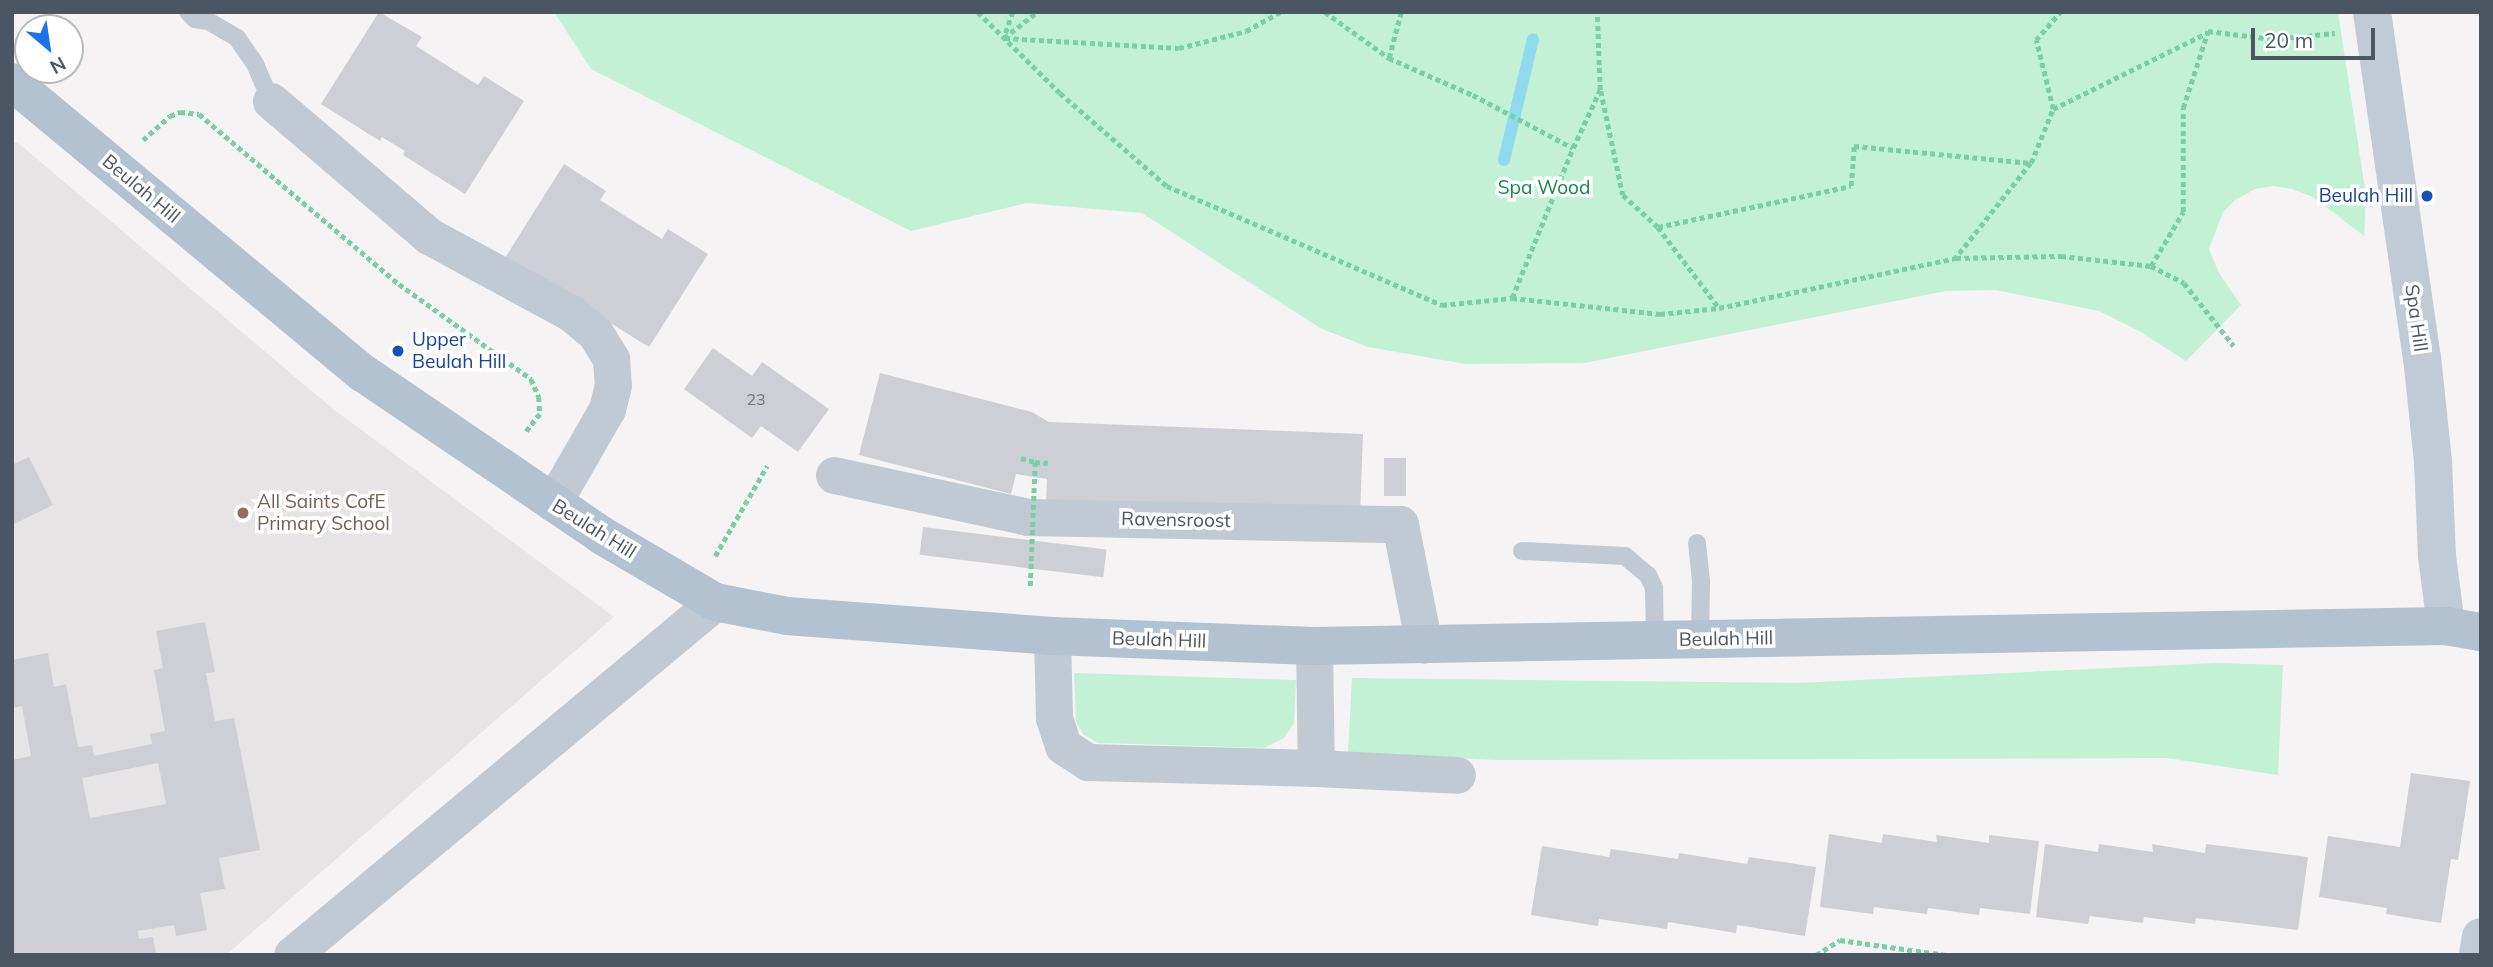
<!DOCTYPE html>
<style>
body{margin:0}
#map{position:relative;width:2493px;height:967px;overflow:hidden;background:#f5f3f3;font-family:Mulish,sans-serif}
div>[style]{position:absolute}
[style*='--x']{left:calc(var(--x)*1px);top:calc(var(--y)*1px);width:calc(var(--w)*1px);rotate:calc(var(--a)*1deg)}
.education>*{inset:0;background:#e6e4e5}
.green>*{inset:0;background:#c3f1d5}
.stream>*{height:12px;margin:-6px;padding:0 6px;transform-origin:6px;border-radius:6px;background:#90daee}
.building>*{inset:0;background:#cdcfd5;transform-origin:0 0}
.path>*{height:4.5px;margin-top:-2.25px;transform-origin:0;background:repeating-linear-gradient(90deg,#7ad0a6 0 5px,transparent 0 8.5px)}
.lane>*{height:18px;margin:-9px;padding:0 9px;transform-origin:9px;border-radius:9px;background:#c1cad2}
.street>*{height:37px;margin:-18.5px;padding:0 18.5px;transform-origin:18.5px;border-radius:18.5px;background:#c1cad2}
.secondary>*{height:38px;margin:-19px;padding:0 19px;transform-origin:19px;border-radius:19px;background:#c1cbd6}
.primary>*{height:38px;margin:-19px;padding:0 19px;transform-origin:19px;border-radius:19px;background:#b3c2d1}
.path-bridge>*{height:4.5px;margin-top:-2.25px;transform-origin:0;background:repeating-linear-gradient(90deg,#7ad0a6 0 5px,transparent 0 8.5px)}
.dots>*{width:19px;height:19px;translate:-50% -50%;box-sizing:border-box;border:4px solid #fff;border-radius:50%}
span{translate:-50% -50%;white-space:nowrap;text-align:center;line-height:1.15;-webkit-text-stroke:7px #fff;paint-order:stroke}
.number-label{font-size:16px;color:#6b747e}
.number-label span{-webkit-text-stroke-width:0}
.park-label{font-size:19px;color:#17864f}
.street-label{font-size:19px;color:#4a5661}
.transit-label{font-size:19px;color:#164399}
.right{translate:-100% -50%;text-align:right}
.left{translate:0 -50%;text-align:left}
.education-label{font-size:19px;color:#785e54}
.frame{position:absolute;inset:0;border:14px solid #4a5661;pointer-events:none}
.north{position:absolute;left:14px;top:14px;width:70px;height:70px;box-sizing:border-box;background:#fff;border:2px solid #b7bbc0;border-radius:50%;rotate:151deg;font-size:19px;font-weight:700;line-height:28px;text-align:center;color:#4a5661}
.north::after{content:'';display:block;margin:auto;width:24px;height:32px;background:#1a73e8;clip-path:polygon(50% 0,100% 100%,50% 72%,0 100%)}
.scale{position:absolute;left:2251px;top:28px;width:124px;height:32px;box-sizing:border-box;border:4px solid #4a5661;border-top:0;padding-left:9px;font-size:21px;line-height:24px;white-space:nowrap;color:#4a5661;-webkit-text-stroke:5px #fff;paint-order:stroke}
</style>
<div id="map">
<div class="education">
<i style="clip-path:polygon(17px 142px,333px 409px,614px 617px,226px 955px,12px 955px,12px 144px)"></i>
</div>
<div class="green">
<i style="clip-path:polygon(554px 12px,2338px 12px,2366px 196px,2364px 236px,2313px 197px,2292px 189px,2273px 186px,2255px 189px,2235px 200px,2223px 212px,2209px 249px,2219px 273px,2241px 305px,2186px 361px,2139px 331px,2099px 311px,1996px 290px,1946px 291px,1584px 363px,1466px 364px,1368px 347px,1320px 328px,1142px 213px,1026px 203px,911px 231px,591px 69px)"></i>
<i style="clip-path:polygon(2216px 663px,2283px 665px,2278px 775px,2167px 758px,1496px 760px,1348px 753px,1352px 678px,1796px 683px)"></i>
<i style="clip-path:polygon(1074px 673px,1296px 680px,1294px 723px,1284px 738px,1264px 748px,1098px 743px,1083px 734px,1076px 721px)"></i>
</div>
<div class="stream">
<i style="--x:1504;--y:160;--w:124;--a:-76.5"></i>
</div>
<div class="building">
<i style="clip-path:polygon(379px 12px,422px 37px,416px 46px,478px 85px,484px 76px,524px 101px,465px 194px,403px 155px,405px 151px,382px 137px,380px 141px,321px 104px)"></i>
<i style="clip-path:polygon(564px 164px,606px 191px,600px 200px,662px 239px,668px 229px,708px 254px,649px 347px,505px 258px)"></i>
<i style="clip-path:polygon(713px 348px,752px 376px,762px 362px,829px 409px,798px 452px,761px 426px,752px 438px,684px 389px)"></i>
<i style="clip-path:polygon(880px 373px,1032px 412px,1049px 422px,1363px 434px,1360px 515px,1046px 503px,1047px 479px,1016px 474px,1011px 494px,859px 455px)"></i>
<i style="clip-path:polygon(29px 457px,53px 505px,12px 525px,12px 465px)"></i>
<i style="left:1406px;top:458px;width:38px;height:22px;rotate:90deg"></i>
<i style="left:923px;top:527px;width:185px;height:28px;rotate:7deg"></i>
<i style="clip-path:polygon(evenodd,205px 622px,215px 672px,206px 673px,215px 721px,234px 718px,260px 850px,219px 858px,225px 889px,200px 893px,207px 930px,176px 936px,174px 925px,138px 931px,139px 939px,153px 937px,156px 955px,12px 955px,12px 760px,31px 756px,22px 706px,12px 708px,12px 660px,48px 653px,54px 687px,66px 684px,78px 747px,92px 745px,94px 756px,152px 744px,150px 734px,165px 731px,154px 670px,163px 668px,156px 631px,205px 622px,158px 763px,166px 804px,90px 818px,82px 778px,158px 763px)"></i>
<i style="clip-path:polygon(2411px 773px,2470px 781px,2458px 860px,2451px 859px,2441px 923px,2386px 914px,2387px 908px,2319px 897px,2328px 836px,2400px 847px)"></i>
<i style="clip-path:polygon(1829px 834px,1882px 843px,1883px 834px,1937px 842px,1936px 835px,1989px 843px,1989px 835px,2039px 841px,2030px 914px,1980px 908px,1979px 915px,1928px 908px,1927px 914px,1874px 907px,1873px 914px,1820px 907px)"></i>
<i style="clip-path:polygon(2045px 844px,2098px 852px,2099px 844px,2153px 852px,2152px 844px,2205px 853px,2206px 844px,2308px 857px,2298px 930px,2196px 918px,2195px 924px,2144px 917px,2143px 923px,2090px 916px,2088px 924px,2036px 917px)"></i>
<i style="clip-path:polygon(1542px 846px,1609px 857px,1611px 849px,1678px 859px,1679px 853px,1747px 864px,1749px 857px,1816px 867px,1805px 936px,1737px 925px,1736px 933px,1668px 922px,1667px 929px,1599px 919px,1598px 926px,1531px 915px)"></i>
</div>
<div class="path">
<i style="--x:978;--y:12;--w:115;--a:44.6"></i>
<i style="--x:1060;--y:93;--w:142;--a:41"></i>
<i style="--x:1167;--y:186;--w:300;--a:23.4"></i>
<i style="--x:1442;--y:305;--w:70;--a:-5.7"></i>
<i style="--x:1512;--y:298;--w:149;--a:6.2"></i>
<i style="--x:1660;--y:314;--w:59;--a:-5.8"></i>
<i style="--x:1719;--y:308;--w:242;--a:-11.9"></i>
<i style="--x:1956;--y:258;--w:105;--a:-1.1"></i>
<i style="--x:2061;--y:256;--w:91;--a:6.3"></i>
<i style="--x:2151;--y:266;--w:37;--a:27"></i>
<i style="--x:2184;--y:283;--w:80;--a:51.6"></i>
<i style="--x:1013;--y:12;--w:28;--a:109"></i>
<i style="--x:1004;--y:38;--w:42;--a:-38.2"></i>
<i style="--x:1325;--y:12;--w:79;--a:35.7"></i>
<i style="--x:1389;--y:58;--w:48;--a:-75.4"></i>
<i style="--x:1005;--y:38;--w:174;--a:3.3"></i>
<i style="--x:1179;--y:48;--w:69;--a:-14.2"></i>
<i style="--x:1246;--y:31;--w:39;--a:-29"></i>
<i style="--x:1389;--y:58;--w:92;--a:23.8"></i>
<i style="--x:1473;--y:95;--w:113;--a:27.9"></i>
<i style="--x:1601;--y:91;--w:106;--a:78.1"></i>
<i style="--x:1623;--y:195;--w:47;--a:42.4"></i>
<i style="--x:1658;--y:227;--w:101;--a:53"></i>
<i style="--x:2053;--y:109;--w:71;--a:-103.8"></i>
<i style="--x:2036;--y:40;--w:37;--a:-49"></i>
<i style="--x:143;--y:140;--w:36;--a:-42"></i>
<i style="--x:170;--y:116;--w:11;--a:-22"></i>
<i style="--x:180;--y:112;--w:19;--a:6"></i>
<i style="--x:199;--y:114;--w:262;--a:40.4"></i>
<i style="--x:399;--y:284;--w:163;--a:35.7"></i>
<i style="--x:531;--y:379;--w:20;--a:66"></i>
<i style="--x:539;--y:397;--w:17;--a:87"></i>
<i style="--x:540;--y:414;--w:24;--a:128"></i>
<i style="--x:2031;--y:163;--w:58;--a:-67.8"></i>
<i style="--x:2053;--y:109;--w:172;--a:-26.3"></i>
<i style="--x:1658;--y:227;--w:197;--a:-12"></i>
<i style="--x:1851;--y:186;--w:40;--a:-85.7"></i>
<i style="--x:1854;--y:146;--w:178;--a:5.5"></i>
<i style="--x:2031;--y:163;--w:121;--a:128.3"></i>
<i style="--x:2151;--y:266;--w:63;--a:-59.3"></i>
<i style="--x:2183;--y:212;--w:104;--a:-90"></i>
<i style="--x:2183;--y:108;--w:81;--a:-72"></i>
<i style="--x:2208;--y:31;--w:65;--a:7"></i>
<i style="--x:2273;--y:39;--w:62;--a:-5.5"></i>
<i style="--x:1512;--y:298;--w:162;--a:-67.9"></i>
<i style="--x:1573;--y:148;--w:64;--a:-65"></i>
<i style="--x:1600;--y:90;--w:78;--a:-92.2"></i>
<i style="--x:1021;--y:458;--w:15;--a:16"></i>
<i style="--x:715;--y:556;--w:104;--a:-60"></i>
<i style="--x:1816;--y:955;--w:28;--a:-32"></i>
<i style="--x:1840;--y:940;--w:107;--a:8.1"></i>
</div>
<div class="lane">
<i style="--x:188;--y:12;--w:10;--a:45"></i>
<i style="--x:195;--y:19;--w:13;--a:9"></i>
<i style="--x:208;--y:21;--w:34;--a:30"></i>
<i style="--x:237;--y:38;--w:32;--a:55"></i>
<i style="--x:255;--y:64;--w:40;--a:66.6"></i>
<i style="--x:1697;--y:543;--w:39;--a:84"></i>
<i style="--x:1701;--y:582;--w:57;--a:91"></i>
<i style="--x:1522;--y:551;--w:103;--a:2.8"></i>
<i style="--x:1625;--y:556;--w:30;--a:40"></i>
<i style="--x:1648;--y:575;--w:14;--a:65"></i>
<i style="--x:1654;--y:588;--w:52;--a:88.9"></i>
</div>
<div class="street">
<i style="--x:271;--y:101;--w:208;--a:40.5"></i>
<i style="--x:429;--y:236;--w:162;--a:28.5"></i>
<i style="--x:571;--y:313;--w:31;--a:40"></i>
<i style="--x:595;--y:333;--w:31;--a:58"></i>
<i style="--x:611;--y:359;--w:26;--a:86"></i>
<i style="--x:613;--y:385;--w:25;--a:104"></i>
<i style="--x:607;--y:409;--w:108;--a:119.9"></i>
<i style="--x:834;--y:475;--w:198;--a:12.2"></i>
<i style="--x:1028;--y:517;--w:372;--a:1.1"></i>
<i style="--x:1400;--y:524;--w:123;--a:78.8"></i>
<i style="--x:1052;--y:636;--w:82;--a:88.6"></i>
<i style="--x:1054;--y:718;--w:29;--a:72"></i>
<i style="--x:1063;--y:746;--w:30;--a:33"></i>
<i style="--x:1088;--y:762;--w:228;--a:1.5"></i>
<i style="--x:1316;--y:768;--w:141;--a:2.8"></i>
<i style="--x:1314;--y:646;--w:122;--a:89.1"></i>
<i style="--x:292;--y:955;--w:551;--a:-39.85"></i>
</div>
<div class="secondary">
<i style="--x:2372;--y:12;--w:349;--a:81.8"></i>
<i style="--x:2422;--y:357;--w:105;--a:84"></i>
<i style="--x:2433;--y:461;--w:95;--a:87.6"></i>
<i style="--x:2437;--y:556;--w:71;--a:82.7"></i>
<i style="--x:2478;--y:955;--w:18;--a:-81"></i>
</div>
<div class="primary">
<i style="--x:12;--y:82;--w:456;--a:39.7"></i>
<i style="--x:363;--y:373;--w:288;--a:34.2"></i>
<i style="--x:601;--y:535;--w:132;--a:30.4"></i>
<i style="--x:715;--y:602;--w:73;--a:11"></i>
<i style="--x:787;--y:616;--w:266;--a:4.3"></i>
<i style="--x:1052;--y:636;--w:262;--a:2.2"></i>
<i style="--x:1314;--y:646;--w:1132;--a:-1.01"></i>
<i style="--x:2446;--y:626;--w:36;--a:10"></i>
</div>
<div class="path-bridge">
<i style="--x:1030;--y:586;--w:124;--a:-87.7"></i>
<i style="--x:1035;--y:462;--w:13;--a:4"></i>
</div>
<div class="dots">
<i style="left:2427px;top:196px;background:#1a4fb4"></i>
<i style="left:398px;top:351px;background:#1a4fb4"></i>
<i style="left:243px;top:513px;background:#8d6e63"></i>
</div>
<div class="number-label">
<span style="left:756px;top:399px">23</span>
</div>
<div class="park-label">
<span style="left:1544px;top:188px">Spa Wood</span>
</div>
<div class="street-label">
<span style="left:141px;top:189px;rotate:40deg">Beulah Hill</span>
<span style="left:2416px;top:318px;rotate:82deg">Spa Hill</span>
<span style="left:1176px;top:520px;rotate:1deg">Ravensroost</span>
<span style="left:594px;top:529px;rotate:32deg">Beulah Hill</span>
<span style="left:1726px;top:639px;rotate:-1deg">Beulah Hill</span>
<span style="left:1159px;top:640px;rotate:2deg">Beulah Hill</span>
</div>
<div class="transit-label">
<span class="right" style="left:2413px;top:196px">Beulah Hill</span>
<span class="left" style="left:412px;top:351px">Upper<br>Beulah Hill</span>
</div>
<div class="education-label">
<span class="left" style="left:257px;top:513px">All Saints CofE<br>Primary School</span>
</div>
<div class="frame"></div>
<div class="north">N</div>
<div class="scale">20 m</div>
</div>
